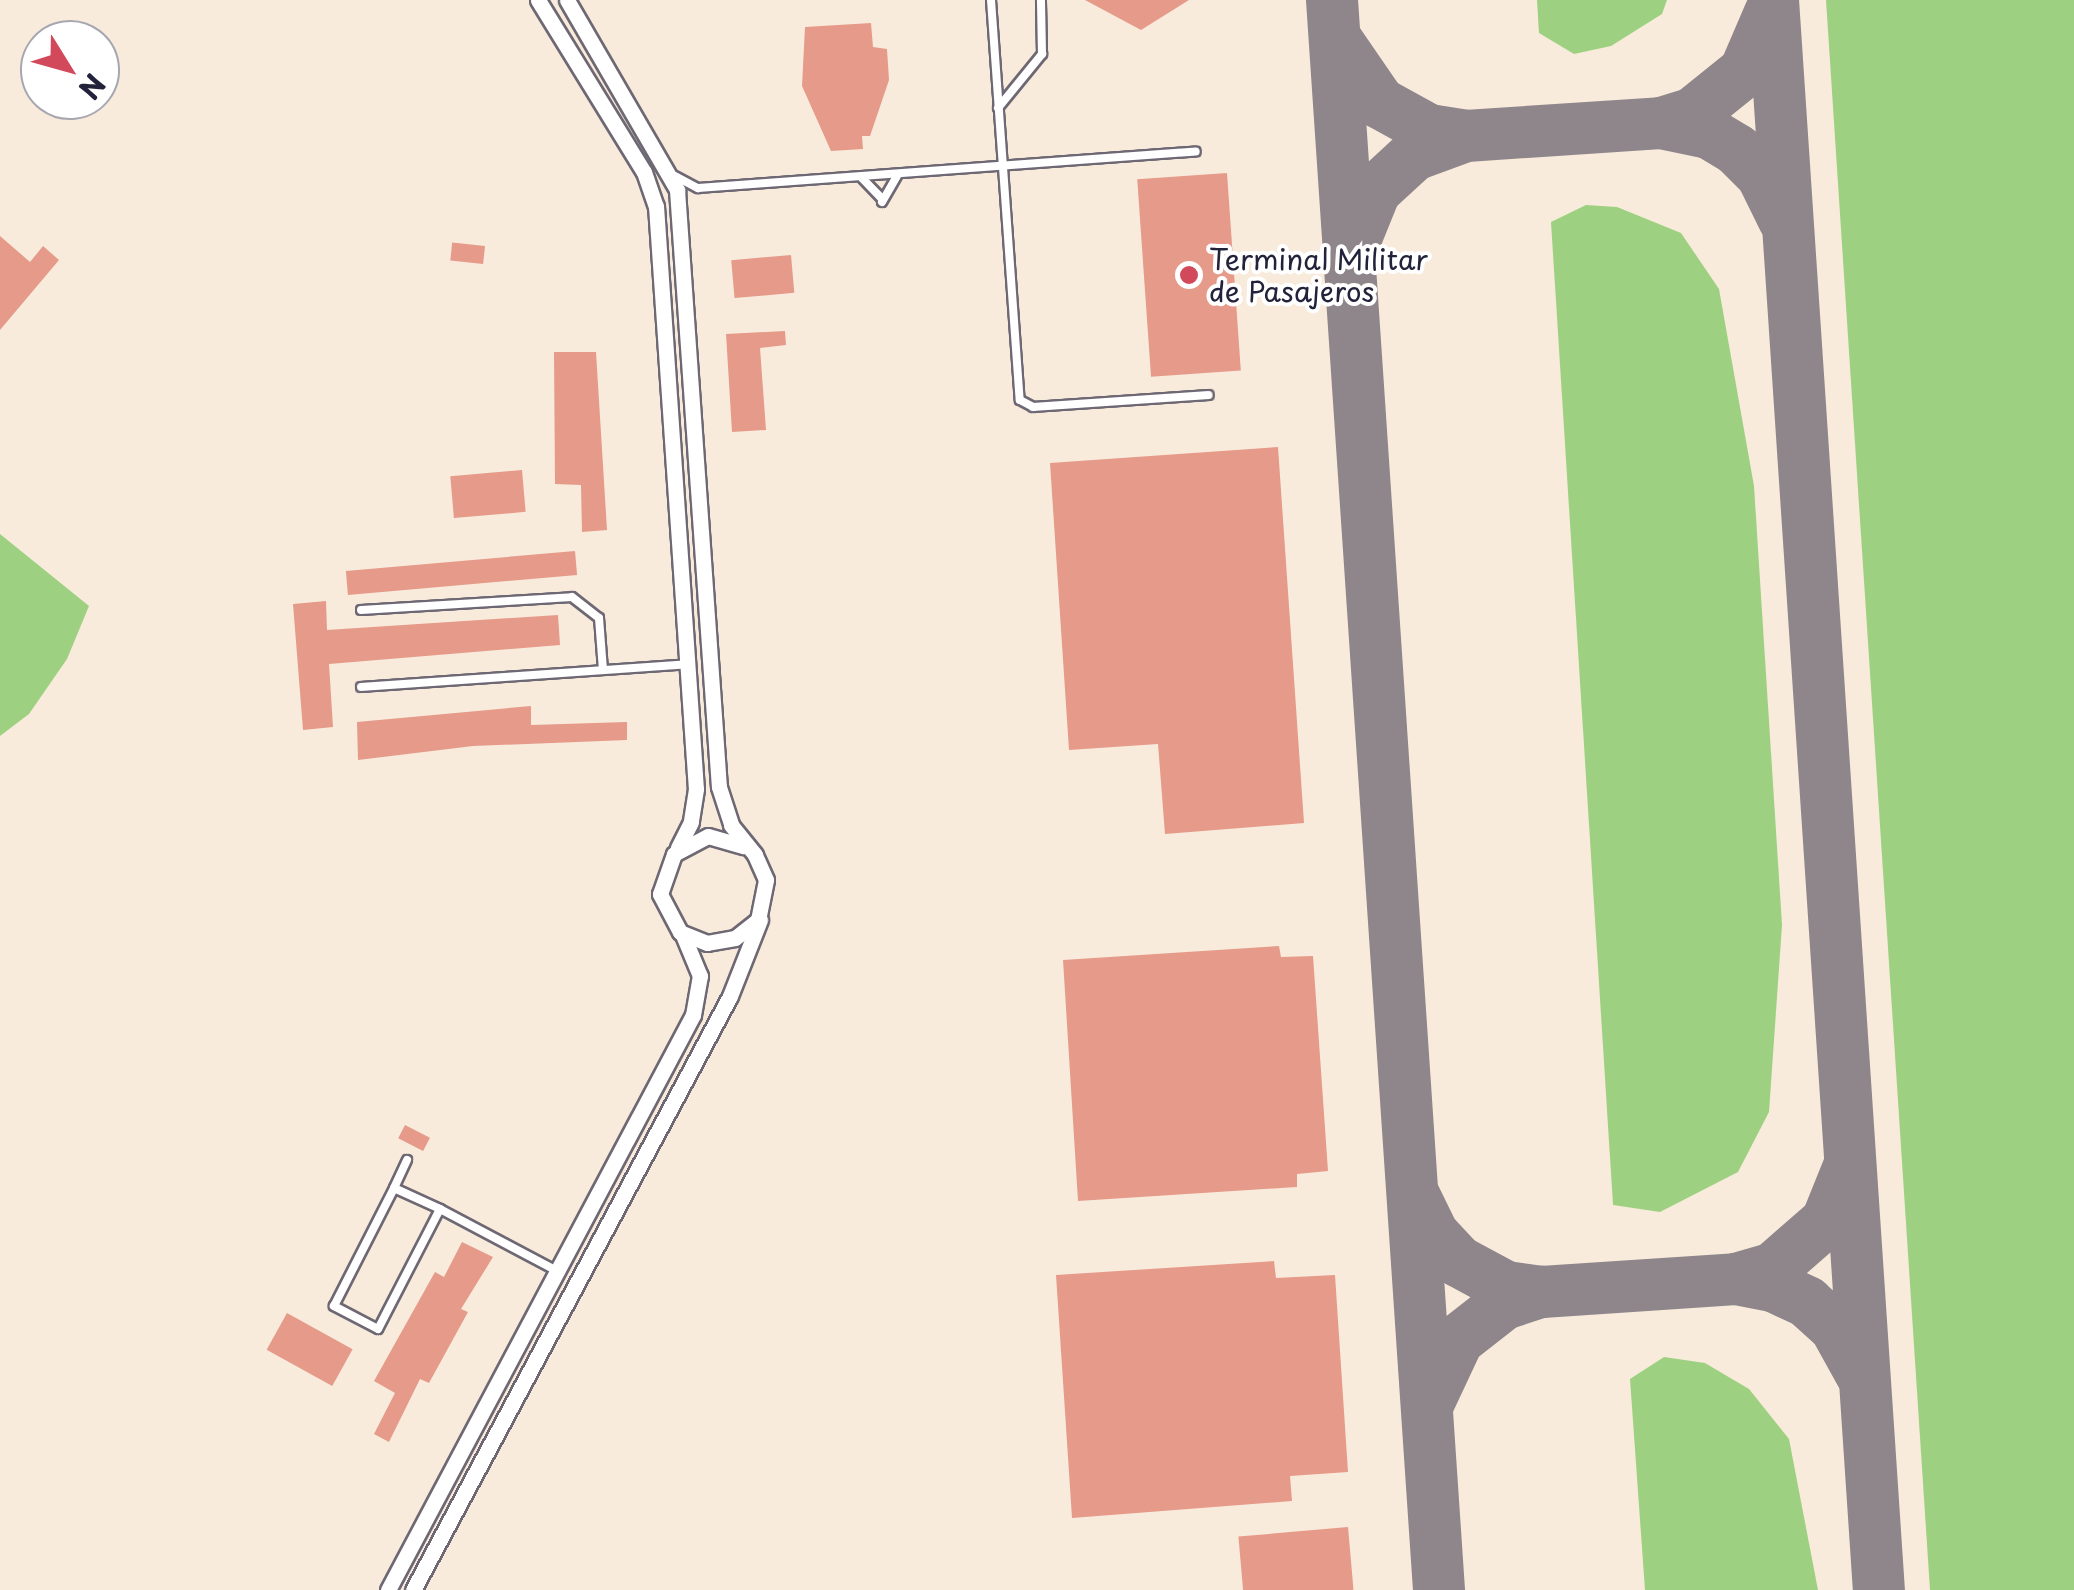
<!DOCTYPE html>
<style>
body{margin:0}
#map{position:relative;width:2074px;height:1590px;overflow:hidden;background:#f9ebdb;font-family:"Playpen Sans",sans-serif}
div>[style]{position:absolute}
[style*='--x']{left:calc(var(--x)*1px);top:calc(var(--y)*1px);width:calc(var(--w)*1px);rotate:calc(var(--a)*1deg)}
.green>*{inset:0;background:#9dd181}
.taxiway>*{height:52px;margin:-26px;padding:0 26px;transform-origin:26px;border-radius:26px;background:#8e868b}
.building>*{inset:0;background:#e59a8a;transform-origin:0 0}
.roads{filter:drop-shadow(2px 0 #6d6873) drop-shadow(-2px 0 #6d6873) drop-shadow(0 2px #6d6873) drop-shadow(0 -2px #6d6873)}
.service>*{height:8px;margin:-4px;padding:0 4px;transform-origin:4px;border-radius:4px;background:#fff}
.minor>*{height:15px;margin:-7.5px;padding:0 7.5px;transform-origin:7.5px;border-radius:7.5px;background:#fff}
.dots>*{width:28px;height:28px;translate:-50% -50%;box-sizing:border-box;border:5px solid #fff;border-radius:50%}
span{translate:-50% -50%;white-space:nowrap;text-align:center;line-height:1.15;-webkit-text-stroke:8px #fff;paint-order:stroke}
.poi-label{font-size:28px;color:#22223b}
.left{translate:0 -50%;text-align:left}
.north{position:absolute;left:20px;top:20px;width:100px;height:100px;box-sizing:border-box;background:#fff;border:2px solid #a7a7b1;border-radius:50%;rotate:127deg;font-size:28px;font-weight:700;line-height:40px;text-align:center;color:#22223b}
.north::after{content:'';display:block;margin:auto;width:35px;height:45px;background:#d1495b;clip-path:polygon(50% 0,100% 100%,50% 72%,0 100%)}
</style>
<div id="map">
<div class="green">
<i style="clip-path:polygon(1537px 0,1667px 0,1662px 14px,1611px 46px,1574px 54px,1539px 33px)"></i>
<i style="clip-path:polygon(1826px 0,2074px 0,2074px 1590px,1930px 1590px)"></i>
<i style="clip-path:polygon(1586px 205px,1617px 207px,1681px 233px,1719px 289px,1754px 486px,1782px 925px,1769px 1112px,1738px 1172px,1660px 1212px,1613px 1205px,1551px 222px)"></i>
<i style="clip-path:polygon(0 534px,89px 606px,67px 659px,29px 714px,0 736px)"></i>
<i style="clip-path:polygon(1664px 1357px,1705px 1363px,1749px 1389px,1789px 1439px,1818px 1590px,1645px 1590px,1630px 1379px)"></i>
</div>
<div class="taxiway">
<i style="--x:1332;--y:0;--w:1594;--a:86.15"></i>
<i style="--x:1773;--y:0;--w:1594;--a:86.19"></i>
<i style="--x:1338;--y:42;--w:74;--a:55.5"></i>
<i style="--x:1380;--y:103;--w:56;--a:28.9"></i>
<i style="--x:1429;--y:130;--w:37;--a:9"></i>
<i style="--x:1661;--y:123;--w:49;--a:11.8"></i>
<i style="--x:1709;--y:133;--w:33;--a:31"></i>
<i style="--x:1737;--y:150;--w:35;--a:45"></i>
<i style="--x:1762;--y:175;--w:50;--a:63.9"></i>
<i style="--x:1352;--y:248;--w:61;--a:-68"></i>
<i style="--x:1375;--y:191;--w:53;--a:-42.7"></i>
<i style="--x:1414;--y:155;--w:55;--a:-20.1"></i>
<i style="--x:1466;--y:136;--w:195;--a:-3.8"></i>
<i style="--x:1661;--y:123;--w:34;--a:-17"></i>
<i style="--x:1693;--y:113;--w:67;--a:-38.9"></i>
<i style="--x:1745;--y:71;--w:63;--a:-66.7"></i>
<i style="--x:1415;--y:1197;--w:41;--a:64.1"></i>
<i style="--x:1433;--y:1234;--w:37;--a:47"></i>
<i style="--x:1458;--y:1261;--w:55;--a:28.4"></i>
<i style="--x:1506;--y:1287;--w:36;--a:8"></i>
<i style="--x:1736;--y:1279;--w:38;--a:11"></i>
<i style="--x:1773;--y:1286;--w:38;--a:25"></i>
<i style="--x:1807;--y:1302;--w:38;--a:42"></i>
<i style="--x:1835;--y:1327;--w:54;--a:61"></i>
<i style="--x:1428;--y:1404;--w:71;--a:-64.9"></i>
<i style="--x:1458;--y:1340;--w:58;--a:-38"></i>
<i style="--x:1504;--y:1304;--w:40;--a:-18"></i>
<i style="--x:1542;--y:1292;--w:194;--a:-3.8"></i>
<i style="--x:1736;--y:1279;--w:37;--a:-16"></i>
<i style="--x:1772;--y:1269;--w:73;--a:-41.1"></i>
<i style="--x:1827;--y:1221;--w:56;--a:-68"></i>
</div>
<div class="building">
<i style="clip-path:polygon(1085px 0,1189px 0,1141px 30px)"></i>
<i style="clip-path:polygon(871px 23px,873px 47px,887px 49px,889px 80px,870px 136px,862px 136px,863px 149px,831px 151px,802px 86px,805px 27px)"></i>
<i style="left:1227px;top:173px;width:198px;height:90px;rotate:86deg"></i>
<i style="clip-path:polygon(0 236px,30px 262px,43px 246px,59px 260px,0 330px)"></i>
<i style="left:485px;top:246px;width:18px;height:33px;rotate:96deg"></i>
<i style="left:791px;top:255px;width:38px;height:60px;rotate:85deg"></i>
<i style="clip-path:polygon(785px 331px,786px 345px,760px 348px,766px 430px,732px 432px,726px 334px)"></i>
<i style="clip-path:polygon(554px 352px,596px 352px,607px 530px,582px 532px,581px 485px,555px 484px)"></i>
<i style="clip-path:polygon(1278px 447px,1304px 823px,1165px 834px,1158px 744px,1069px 750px,1050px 463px)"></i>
<i style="left:522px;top:470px;width:42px;height:72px;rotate:85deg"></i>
<i style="left:575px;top:551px;width:24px;height:230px;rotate:85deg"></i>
<i style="clip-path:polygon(326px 601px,327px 630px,558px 615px,560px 645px,329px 664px,333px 727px,303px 730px,293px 604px)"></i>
<i style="clip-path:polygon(531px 706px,531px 725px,627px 722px,627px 740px,473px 746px,358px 760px,357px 722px)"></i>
<i style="clip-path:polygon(1279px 946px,1281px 957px,1313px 956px,1328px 1171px,1297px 1174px,1297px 1187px,1078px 1201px,1063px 960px)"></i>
<i style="left:405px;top:1125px;width:28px;height:15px;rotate:27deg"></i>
<i style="clip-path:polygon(462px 1242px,493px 1257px,461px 1309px,468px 1312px,429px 1383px,420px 1379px,389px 1442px,374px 1434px,395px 1393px,374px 1381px,435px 1272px,444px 1277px)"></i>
<i style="clip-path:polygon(1274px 1261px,1276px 1278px,1335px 1275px,1348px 1472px,1290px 1476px,1292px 1501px,1072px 1518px,1056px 1275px)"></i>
<i style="left:287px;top:1313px;width:75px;height:42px;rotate:29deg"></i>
<i style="left:1348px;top:1527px;width:63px;height:110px;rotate:85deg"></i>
</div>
<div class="roads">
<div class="service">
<i style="--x:991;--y:0;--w:401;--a:85.9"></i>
<i style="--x:1020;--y:400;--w:15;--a:28"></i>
<i style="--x:1033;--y:407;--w:176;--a:-3.9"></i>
<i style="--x:998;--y:108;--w:70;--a:-50.8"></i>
<i style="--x:1042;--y:54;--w:54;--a:-91.1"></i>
<i style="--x:675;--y:176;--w:26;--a:28"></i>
<i style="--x:698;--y:188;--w:499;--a:-4.2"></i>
<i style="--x:861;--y:177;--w:29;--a:46"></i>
<i style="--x:882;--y:202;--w:30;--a:-60"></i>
<i style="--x:361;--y:610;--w:211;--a:-3.5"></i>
<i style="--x:572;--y:597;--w:34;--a:38"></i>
<i style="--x:599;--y:618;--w:52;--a:85.6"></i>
<i style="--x:361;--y:687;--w:327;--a:-4"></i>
<i style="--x:394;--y:1188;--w:31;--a:-65"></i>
<i style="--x:440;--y:1209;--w:135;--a:117.3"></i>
<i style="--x:378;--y:1329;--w:50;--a:-152.4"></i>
<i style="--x:334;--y:1306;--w:132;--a:-63"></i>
<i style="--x:394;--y:1188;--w:51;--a:24.5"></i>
<i style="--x:440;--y:1209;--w:132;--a:27.9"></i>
</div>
<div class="minor">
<i style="--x:538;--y:0;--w:202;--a:58.4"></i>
<i style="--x:644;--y:172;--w:36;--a:71"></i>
<i style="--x:656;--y:206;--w:584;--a:86.08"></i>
<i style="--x:696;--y:789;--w:33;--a:99"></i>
<i style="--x:691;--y:822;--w:29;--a:117"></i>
<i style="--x:567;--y:0;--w:220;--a:59.9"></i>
<i style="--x:677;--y:190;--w:598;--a:85.98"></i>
<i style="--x:719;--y:787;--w:40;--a:72"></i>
<i style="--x:731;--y:825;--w:38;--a:51"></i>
<i style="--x:755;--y:855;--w:27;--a:66"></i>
<i style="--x:766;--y:880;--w:41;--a:101.3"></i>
<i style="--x:758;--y:920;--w:29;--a:142"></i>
<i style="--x:735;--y:938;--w:28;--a:170"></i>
<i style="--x:707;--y:943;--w:29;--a:-158"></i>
<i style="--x:680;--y:932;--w:43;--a:-117.8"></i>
<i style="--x:660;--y:894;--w:42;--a:-70.7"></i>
<i style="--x:674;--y:854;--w:38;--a:-28"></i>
<i style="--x:708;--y:836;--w:37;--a:16"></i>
<i style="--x:388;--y:1590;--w:651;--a:-62.06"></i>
<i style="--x:693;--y:1015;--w:40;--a:-80"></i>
<i style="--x:700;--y:976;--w:44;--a:-112.5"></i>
<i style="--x:413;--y:1590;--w:673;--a:-61.91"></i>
<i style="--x:730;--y:996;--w:82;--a:-68.5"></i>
</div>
</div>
<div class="dots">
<i style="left:1189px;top:275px;background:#d1495b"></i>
</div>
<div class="poi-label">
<span class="left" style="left:1209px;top:275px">Terminal Militar<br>de Pasajeros</span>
</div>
<div class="north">N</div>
</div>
